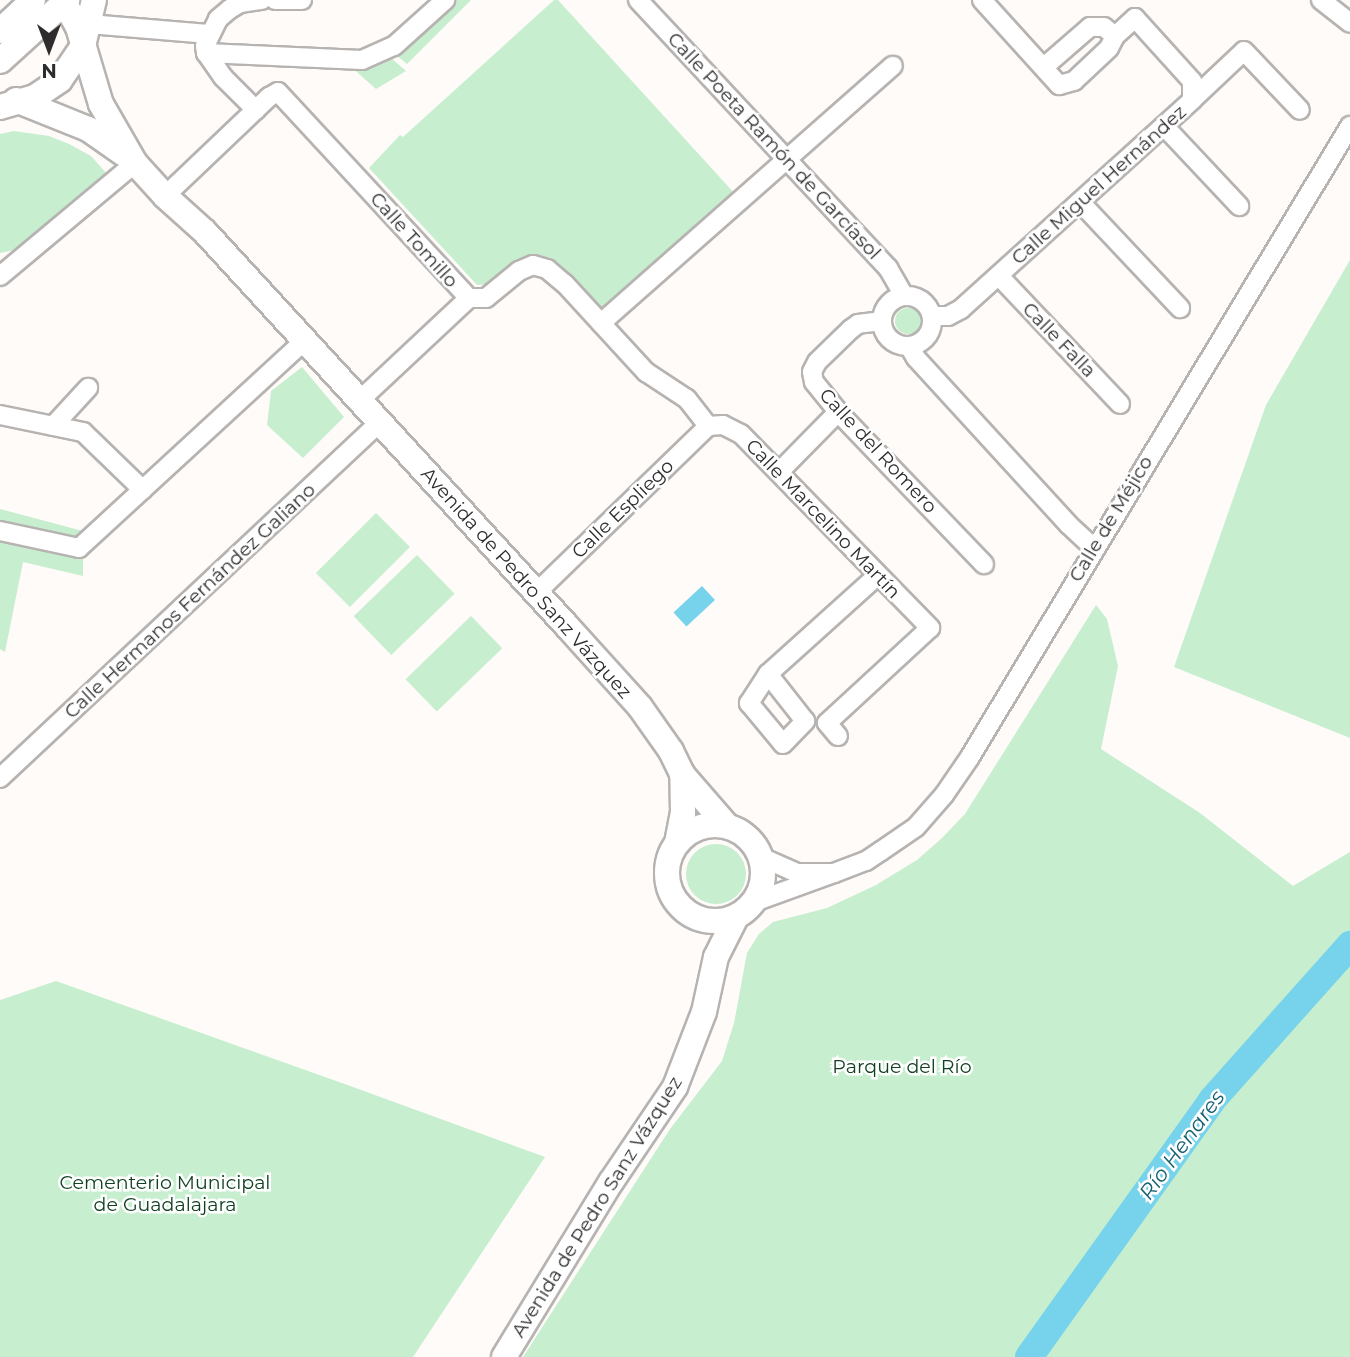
<!DOCTYPE html>
<meta charset="utf-8">
<style>
body{margin:0}
#map{position:relative;width:1350px;height:1357px;overflow:hidden;background:#fefbf9;font-family:Montserrat,sans-serif}
div>[style]{position:absolute}
[style*='--x']{left:calc(var(--x)*1px);top:calc(var(--y)*1px);width:calc(var(--w)*1px);rotate:calc(var(--a)*1deg)}
.green>*{inset:0;background:#c7eecf;transform-origin:0 0}
.round{border-radius:50%}
.water>*{inset:0;background:#77d3eb;transform-origin:0 0}
.river>*{height:28px;margin:-14px;padding:0 14px;transform-origin:14px;border-radius:14px;background:#77d3eb}
.roads{filter:drop-shadow(2px 0 #b6b3b1) drop-shadow(-2px 0 #b6b3b1) drop-shadow(0 2px #b6b3b1) drop-shadow(0 -2px #b6b3b1)}
.street>*{height:18px;margin:-9px;padding:0 9px;transform-origin:9px;border-radius:9px;background:#fff}
.street>.ring{margin:-9px;padding:0;box-sizing:content-box;background:none;border:18px solid #fff;border-radius:50%}
.secondary>*{height:24px;margin:-12px;padding:0 12px;transform-origin:12px;border-radius:12px;background:#fff}
.secondary>.ring{margin:-12px;padding:0;box-sizing:content-box;background:none;border:24px solid #fff;border-radius:50%}
span{translate:-50% -50%;white-space:nowrap;text-align:center;line-height:1.15;-webkit-text-stroke:5px #fff;paint-order:stroke}
.street-label{font-size:19px;color:#2e2c2c}
.park-label{font-size:19px;color:#124122}
.water-label{font-size:21px;color:#156172;font-style:italic}
.north{position:absolute;left:14px;top:14px;width:70px;height:70px;-webkit-text-stroke:5px #fff;paint-order:stroke;rotate:180deg;font-size:19px;font-weight:700;line-height:28px;text-align:center;color:#2e2c2c}
.north::after{content:'';display:block;margin:auto;width:24px;height:32px;background:#2e2c2c;clip-path:polygon(50% 0,100% 100%,50% 72%,0 100%)}
</style>
<div id="map">
<div class="green">
<i style="clip-path:polygon(450px 0,471px 0,407px 64px,391px 51px)"></i>
<i style="clip-path:polygon(554px 0,558px 0,736px 195px,604px 314px,552px 258px,537px 256px,521px 259px,493px 284px,477px 285px,369px 168px,400px 135px,403px 137px)"></i>
<i style="clip-path:polygon(383px 51px,406px 71px,376px 89px,350px 66px)"></i>
<i style="clip-path:polygon(14px 131px,49px 136px,69px 144px,91px 156px,108px 175px,20px 249px,0 253px,0 134px)"></i>
<i style="clip-path:polygon(1350px 260px,1350px 738px,1174px 667px,1266px 405px)"></i>
<i class="round" style="left:895px;top:308px;width:26px;height:26px"></i>
<i style="clip-path:polygon(302px 367px,344px 417px,303px 458px,267px 425px,271px 391px)"></i>
<i style="clip-path:polygon(0 509px,83px 531px,83px 576px,23px 562px,5px 652px,0 649px)"></i>
<i style="left:376px;top:513px;width:48px;height:85px;rotate:45deg"></i>
<i style="left:417px;top:555px;width:54px;height:88px;rotate:46deg"></i>
<i style="clip-path:polygon(1096px 605px,1107px 619px,1118px 666px,1101px 749px,1200px 813px,1293px 886px,1350px 852px,1350px 1357px,523px 1357px,670px 1129px,722px 1061px,734px 1023px,747px 953px,759px 934px,773px 922px,827px 908px,876px 885px,917px 860px,941px 839px,965px 814px)"></i>
<i style="left:471px;top:616px;width:45px;height:91px;rotate:46deg"></i>
<i class="round" style="left:686px;top:844px;width:60px;height:60px"></i>
<i style="clip-path:polygon(56px 981px,353px 1087px,545px 1157px,413px 1357px,0 1357px,0 1000px)"></i>
</div>
<div class="water">
<i style="left:702px;top:586px;width:19px;height:39px;rotate:47deg"></i>
</div>
<div class="river">
<i style="--x:1029;--y:1357;--w:315;--a:-54.5"></i>
<i style="--x:1212;--y:1100;--w:208;--a:-48.3"></i>
</div>
<div class="roads">
<div class="street">
<i style="--x:275;--y:0;--w:27;--a:0"></i>
<i style="--x:638;--y:0;--w:367;--a:47"></i>
<i style="--x:888;--y:268;--w:32;--a:60"></i>
<i style="--x:982;--y:0;--w:115;--a:47.8"></i>
<i style="--x:1059;--y:85;--w:16;--a:-15"></i>
<i style="--x:1074;--y:81;--w:48;--a:-43.3"></i>
<i style="--x:1109;--y:48;--w:13;--a:-63"></i>
<i style="--x:1115;--y:36;--w:14;--a:-141"></i>
<i style="--x:1104;--y:27;--w:14;--a:180"></i>
<i style="--x:1090;--y:27;--w:61;--a:139"></i>
<i style="--x:1321;--y:0;--w:37;--a:38"></i>
<i style="--x:89;--y:24;--w:120;--a:4.8"></i>
<i style="--x:206;--y:53;--w:156;--a:2.6"></i>
<i style="--x:362;--y:60;--w:35;--a:-24"></i>
<i style="--x:394;--y:46;--w:69;--a:-42"></i>
<i style="--x:1192;--y:100;--w:71;--a:-43.3"></i>
<i style="--x:1244;--y:51;--w:81;--a:46.5"></i>
<i style="--x:256;--y:110;--w:47;--a:-135"></i>
<i style="--x:223;--y:77;--w:29;--a:-125"></i>
<i style="--x:206;--y:53;--w:7;--a:-98"></i>
<i style="--x:205;--y:46;--w:30;--a:-64"></i>
<i style="--x:218;--y:19;--w:16;--a:-40"></i>
<i style="--x:230;--y:9;--w:12;--a:-31"></i>
<i style="--x:240;--y:3;--w:22;--a:-8"></i>
<i style="--x:1164;--y:126;--w:110;--a:46.8"></i>
<i style="--x:165;--y:196;--w:144;--a:-43.6"></i>
<i style="--x:269;--y:97;--w:10;--a:-29"></i>
<i style="--x:278;--y:92;--w:281;--a:47.2"></i>
<i style="--x:469;--y:298;--w:17;--a:0"></i>
<i style="--x:486;--y:298;--w:43;--a:-39.3"></i>
<i style="--x:519;--y:271;--w:15;--a:-23"></i>
<i style="--x:533;--y:265;--w:15;--a:16"></i>
<i style="--x:547;--y:269;--w:23;--a:40"></i>
<i style="--x:565;--y:284;--w:120;--a:47.4"></i>
<i style="--x:646;--y:372;--w:49;--a:33.4"></i>
<i style="--x:687;--y:399;--w:34;--a:52"></i>
<i style="--x:1080;--y:202;--w:146;--a:46.7"></i>
<i style="--x:0;--y:276;--w:176;--a:-39.9"></i>
<i style="--x:999;--y:276;--w:176;--a:46.6"></i>
<i class="ring" style="left:882px;top:296px;width:32px;height:32px"></i>
<i style="--x:932;--y:316;--w:16;--a:0"></i>
<i style="--x:948;--y:316;--w:15;--a:-28"></i>
<i style="--x:961;--y:309;--w:312;--a:-42.1"></i>
<i style="--x:1192;--y:100;--w:19;--a:-90"></i>
<i style="--x:1192;--y:81;--w:85;--a:-132.1"></i>
<i style="--x:1135;--y:18;--w:27;--a:138"></i>
<i style="--x:882;--y:321;--w:24;--a:173"></i>
<i style="--x:858;--y:324;--w:9;--a:144"></i>
<i style="--x:851;--y:329;--w:47;--a:135.9"></i>
<i style="--x:817;--y:362;--w:11;--a:117"></i>
<i style="--x:812;--y:372;--w:10;--a:79"></i>
<i style="--x:814;--y:382;--w:38;--a:51"></i>
<i style="--x:838;--y:412;--w:211;--a:46.2"></i>
<i style="--x:601;--y:323;--w:389;--a:-41.4"></i>
<i style="--x:909;--y:346;--w:14;--a:60"></i>
<i style="--x:916;--y:358;--w:226;--a:47.5"></i>
<i style="--x:1069;--y:525;--w:34;--a:43"></i>
<i style="--x:359;--y:401;--w:151;--a:-43.1"></i>
<i style="--x:0;--y:415;--w:85;--a:11.6"></i>
<i style="--x:83;--y:432;--w:83;--a:44"></i>
<i style="--x:53;--y:426;--w:52;--a:-47.4"></i>
<i style="--x:708;--y:426;--w:15;--a:-4"></i>
<i style="--x:723;--y:425;--w:20;--a:27"></i>
<i style="--x:741;--y:434;--w:271;--a:45.7"></i>
<i style="--x:930;--y:628;--w:140;--a:137.3"></i>
<i style="--x:827;--y:723;--w:17;--a:50"></i>
<i style="--x:779;--y:472;--w:84;--a:-45.5"></i>
<i style="--x:0;--y:531;--w:81;--a:12.1"></i>
<i style="--x:79;--y:548;--w:306;--a:-42.6"></i>
<i style="--x:537;--y:592;--w:238;--a:-44.1"></i>
<i style="--x:768;--y:674;--w:35;--a:123"></i>
<i style="--x:749;--y:703;--w:53;--a:50.3"></i>
<i style="--x:783;--y:744;--w:32;--a:-46"></i>
<i style="--x:805;--y:721;--w:60;--a:-128.2"></i>
<i style="--x:768;--y:674;--w:148;--a:-42"></i>
<i style="--x:0;--y:778;--w:519;--a:-43.13"></i>
<i style="--x:834;--y:873;--w:34;--a:-21"></i>
<i style="--x:866;--y:861;--w:18;--a:-34"></i>
<i style="--x:881;--y:851;--w:42;--a:-34.4"></i>
<i style="--x:916;--y:827;--w:43;--a:-48.8"></i>
<i style="--x:944;--y:795;--w:46;--a:-55.6"></i>
<i style="--x:970;--y:757;--w:737;--a:-58.94"></i>
<i style="--x:754;--y:902;--w:85;--a:-19.9"></i>
<i style="--x:834;--y:873;--w:37;--a:180"></i>
<i style="--x:797;--y:873;--w:39;--a:-156"></i>
</div>
<div class="secondary">
<i style="--x:63;--y:0;--w:31;--a:61"></i>
<i style="--x:78;--y:27;--w:80;--a:73.4"></i>
<i style="--x:101;--y:104;--w:68;--a:60"></i>
<i style="--x:135;--y:163;--w:45;--a:47.7"></i>
<i style="--x:165;--y:196;--w:54;--a:42"></i>
<i style="--x:205;--y:232;--w:534;--a:47.43"></i>
<i style="--x:566;--y:625;--w:110;--a:47.9"></i>
<i style="--x:640;--y:707;--w:54;--a:54.8"></i>
<i style="--x:671;--y:751;--w:25;--a:64"></i>
<i style="--x:682;--y:774;--w:69;--a:49.1"></i>
<i style="--x:0;--y:31;--w:45;--a:-43.2"></i>
<i style="--x:0;--y:61;--w:91;--a:-42.3"></i>
<i style="--x:16;--y:100;--w:78;--a:21.9"></i>
<i style="--x:88;--y:129;--w:44;--a:34.8"></i>
<i style="--x:0;--y:107;--w:36;--a:-16"></i>
<i style="--x:35;--y:97;--w:30;--a:-34"></i>
<i style="--x:60;--y:80;--w:41;--a:-55.9"></i>
<i style="--x:83;--y:46;--w:47;--a:-76.6"></i>
<i class="ring" style="left:667px;top:825px;width:72px;height:72px"></i>
<i style="--x:677;--y:843;--w:31;--a:-79"></i>
<i style="--x:683;--y:813;--w:39;--a:-91"></i>
<i style="--x:504;--y:1357;--w:205;--a:-58.6"></i>
<i style="--x:611;--y:1182;--w:115;--a:-56"></i>
<i style="--x:675;--y:1087;--w:80;--a:-68.9"></i>
<i style="--x:704;--y:1012;--w:56;--a:-77.7"></i>
<i style="--x:716;--y:957;--w:45;--a:-63.4"></i>
</div>
</div>
<div class="street-label">
<span style="left:774px;top:146px;rotate:47deg">Calle Poeta Ramón de Garcíasol</span>
<span style="left:1099px;top:185px;rotate:-42deg">Calle Miguel Hernández</span>
<span style="left:414px;top:240px;rotate:48deg">Calle Tomillo</span>
<span style="left:1059px;top:340px;rotate:46deg">Calle Falla</span>
<span style="left:878px;top:451px;rotate:47deg">Calle del Romero</span>
<span style="left:623px;top:509px;rotate:-44deg">Calle Espliego</span>
<span style="left:823px;top:519px;rotate:46deg">Calle Marcelino Martín</span>
<span style="left:1111px;top:519px;rotate:-59deg">Calle de Méjico</span>
<span style="left:526px;top:583px;rotate:48deg">Avenida de Pedro Sanz Vázquez</span>
<span style="left:190px;top:601px;rotate:-43deg">Calle Hermanos Fernández Galiano</span>
<span style="left:597px;top:1207px;rotate:-58deg">Avenida de Pedro Sanz Vázquez</span>
</div>
<div class="park-label">
<span style="left:902px;top:1067px">Parque del Río</span>
<span style="left:165px;top:1194px">Cementerio Municipal<br>de Guadalajara</span>
</div>
<div class="water-label">
<span style="left:1182px;top:1145px;rotate:-54deg">Río Henares</span>
</div>
<div class="north">N</div>
</div>
